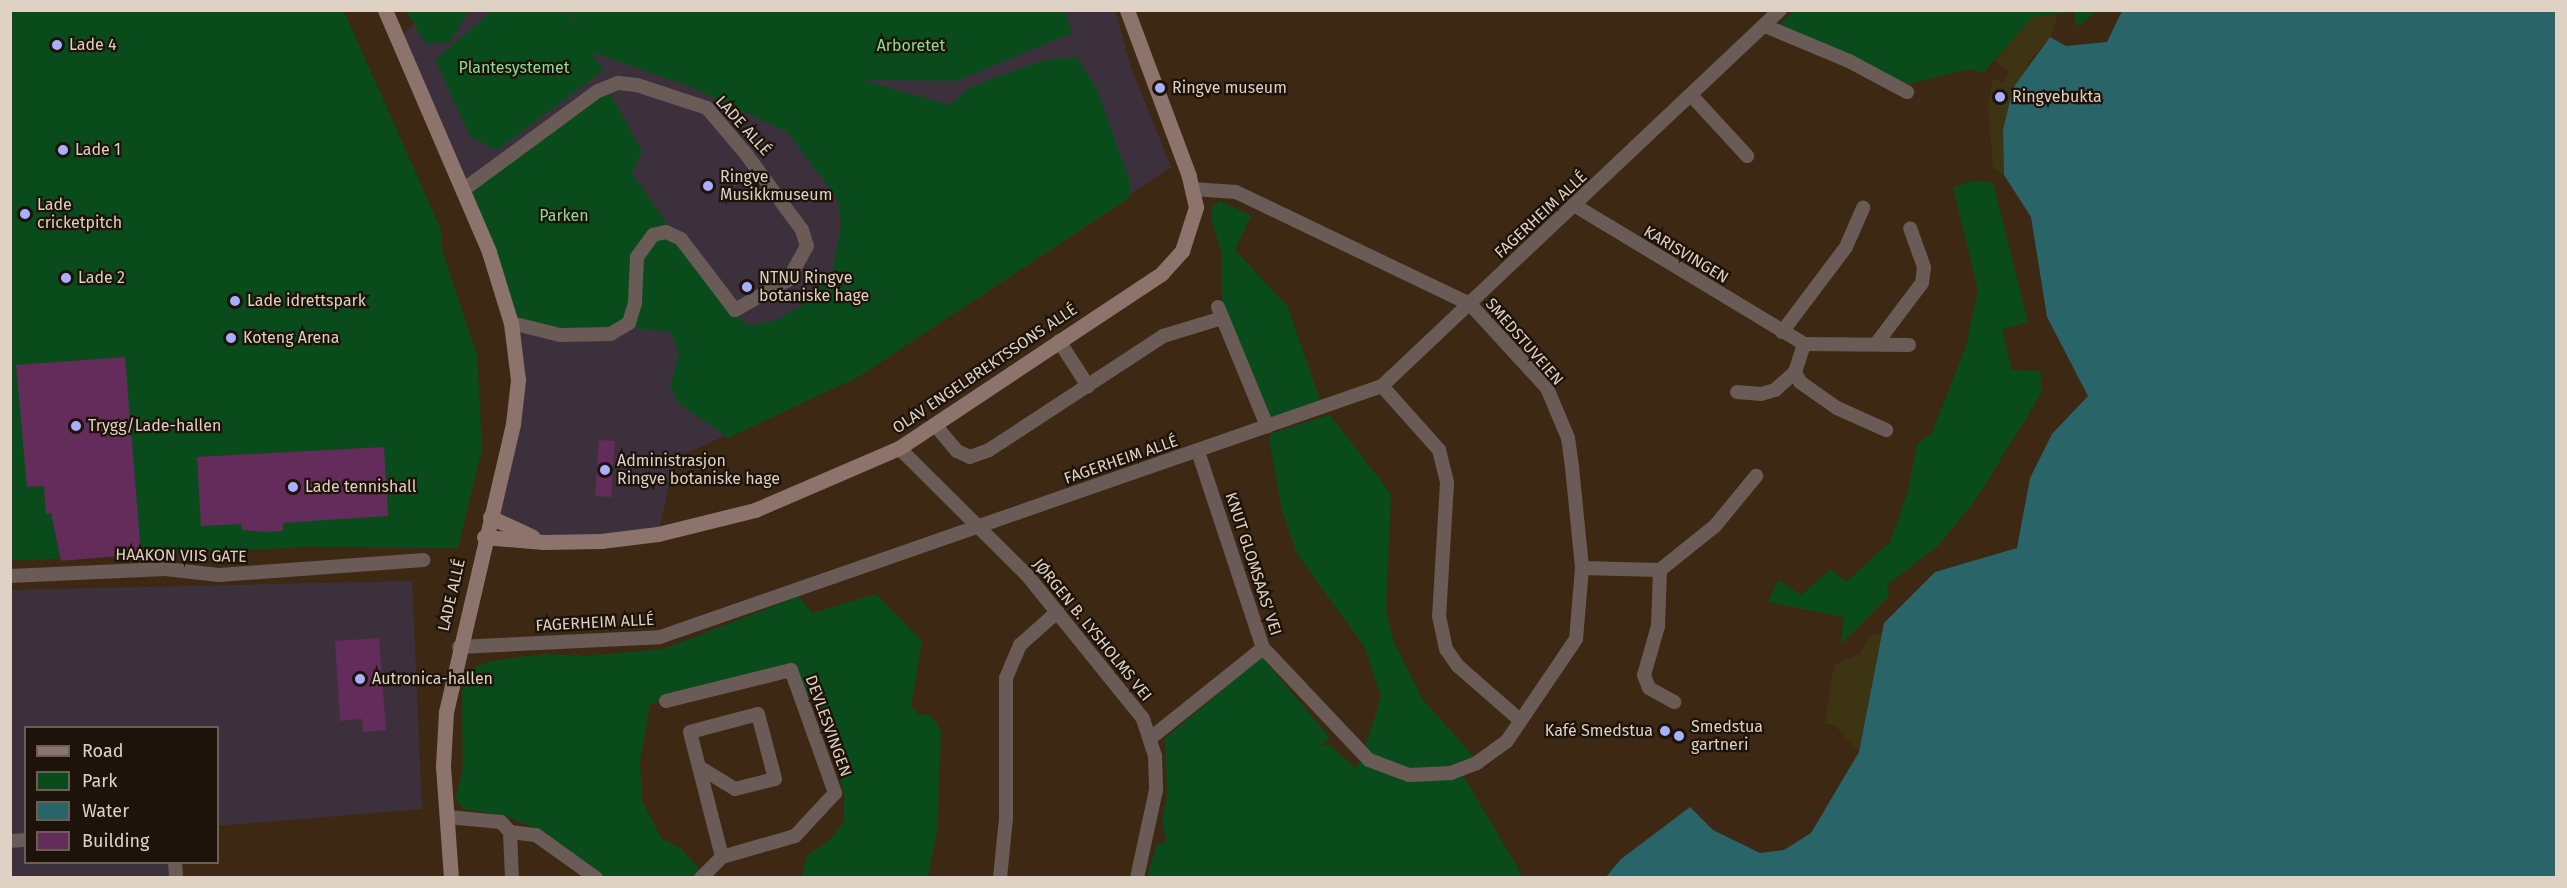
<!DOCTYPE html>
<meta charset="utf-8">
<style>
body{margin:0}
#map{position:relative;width:2567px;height:888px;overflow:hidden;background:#3d2813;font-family:"Fira Sans",sans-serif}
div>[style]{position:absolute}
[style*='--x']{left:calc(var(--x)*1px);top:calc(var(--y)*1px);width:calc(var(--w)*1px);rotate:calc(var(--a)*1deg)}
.commercial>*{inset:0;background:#3d303d}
.green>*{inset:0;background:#0a4b1c}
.sand>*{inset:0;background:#3d3414}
.water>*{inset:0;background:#296468}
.building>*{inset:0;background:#632c5a;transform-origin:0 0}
.street>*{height:14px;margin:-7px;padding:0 7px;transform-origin:7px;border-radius:7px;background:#6a5b57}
.secondary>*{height:15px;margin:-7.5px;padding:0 7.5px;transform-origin:7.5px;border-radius:7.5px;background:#8c746d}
.dots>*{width:16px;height:16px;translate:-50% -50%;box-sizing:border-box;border:3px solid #1d130a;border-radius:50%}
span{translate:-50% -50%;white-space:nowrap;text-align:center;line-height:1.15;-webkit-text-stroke:4.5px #1d130a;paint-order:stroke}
.poi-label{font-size:16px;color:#dfd1c4}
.left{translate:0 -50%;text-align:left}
.right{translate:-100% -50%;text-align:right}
.park-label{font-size:16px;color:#88dd93}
.street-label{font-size:16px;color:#dfd1c4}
.frame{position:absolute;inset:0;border:12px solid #dfd1c4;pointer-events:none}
.legend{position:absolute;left:24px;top:726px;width:195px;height:138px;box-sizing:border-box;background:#1d130a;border:2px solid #6b5f54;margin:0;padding:8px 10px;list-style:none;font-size:18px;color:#dfd1c4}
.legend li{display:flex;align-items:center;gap:12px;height:30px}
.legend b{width:30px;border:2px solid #6b5f54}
</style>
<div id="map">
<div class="commercial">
<i style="clip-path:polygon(428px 10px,1115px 11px,1133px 73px,1171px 167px,860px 376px,675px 458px,658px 534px,544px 542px,490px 517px,513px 424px,511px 323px,398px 40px)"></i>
<i style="clip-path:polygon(412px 581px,422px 809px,218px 826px,218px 728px,26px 728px,26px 862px,182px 863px,183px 877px,11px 877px,10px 590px)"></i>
</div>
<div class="green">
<i style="clip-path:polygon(1794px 10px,2095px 10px,2096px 12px,2077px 27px,2073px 12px,2033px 17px,1983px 73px,1969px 69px,1908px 84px,1777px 27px)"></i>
<i style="clip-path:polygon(10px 11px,344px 11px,442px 232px,441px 248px,477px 355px,482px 449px,458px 548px,304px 547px,11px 561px)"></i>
<i style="clip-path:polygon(406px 11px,469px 11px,450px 42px,426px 44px)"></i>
<i style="clip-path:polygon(492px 11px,568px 11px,577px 27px,570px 11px,1065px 11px,1072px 33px,957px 81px,862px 80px,950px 105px,969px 88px,991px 79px,1045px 60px,1077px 57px,1097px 89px,1130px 182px,1130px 197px,860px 376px,728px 438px,678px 403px,670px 386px,679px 355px,671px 332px,622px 327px,629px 323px,637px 257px,666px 232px,747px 326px,777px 320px,801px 306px,826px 277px,831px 279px,841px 225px,837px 198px,787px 132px,688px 86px,591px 52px,604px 70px,496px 151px,470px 136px,435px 60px)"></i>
<i style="clip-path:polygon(607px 88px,642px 151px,632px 173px,669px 226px,651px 231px,625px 320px,610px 330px,562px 332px,517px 321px,505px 275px,471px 199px,483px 177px)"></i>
<i style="clip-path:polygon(1975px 180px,1993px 183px,2028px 322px,2002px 330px,2012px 370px,2040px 371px,2042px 392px,1977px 498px,1939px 545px,1887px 585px,1889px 596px,1841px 644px,1844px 617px,1768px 602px,1778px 580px,1801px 595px,1831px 569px,1846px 582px,1890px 542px,1908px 492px,1917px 444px,1932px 433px,1966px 346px,1978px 290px,1953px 188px)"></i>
<i style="clip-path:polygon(1220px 201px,1251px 216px,1235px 250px,1288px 307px,1321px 403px,1272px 419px,1222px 301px,1222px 255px,1211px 217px,1212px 207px)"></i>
<i style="clip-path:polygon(1330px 415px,1391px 494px,1386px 610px,1394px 642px,1423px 700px,1476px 759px,1457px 765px,1523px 877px,1147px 878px,1157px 844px,1166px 843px,1162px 819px,1167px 799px,1165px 738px,1262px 657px,1330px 738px,1317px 748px,1329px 744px,1356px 769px,1365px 748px,1381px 697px,1364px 646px,1297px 554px,1282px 510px,1270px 445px,1270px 434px)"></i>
<i style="clip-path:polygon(876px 594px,922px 641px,911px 707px,918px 714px,932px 716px,941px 731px,937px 830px,928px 877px,801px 877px,808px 855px,828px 842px,844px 822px,844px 795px,829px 733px,793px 668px,650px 704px,640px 760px,642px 801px,662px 839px,680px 848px,707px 877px,589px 877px,560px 845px,531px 827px,506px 816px,464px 809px,455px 799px,463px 771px,462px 693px,467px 671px,490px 661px,545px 654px,586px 656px,664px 649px,799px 596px,812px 613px)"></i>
</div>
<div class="sand">
<i style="clip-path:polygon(2058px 15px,2050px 37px,2029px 61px,2003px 130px,2004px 175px,1993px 168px,1988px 106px,1993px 78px,2003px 83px,2010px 72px,1995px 61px,2032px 17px)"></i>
<i style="clip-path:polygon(1882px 633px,1859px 752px,1835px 726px,1825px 723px,1834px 665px,1861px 653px,1868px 637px)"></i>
</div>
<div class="water">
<i style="clip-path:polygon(2122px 11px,2556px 11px,2556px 877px,1606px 877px,1621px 859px,1690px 807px,1713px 830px,1760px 853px,1784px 850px,1811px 833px,1859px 752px,1884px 623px,1935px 572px,2017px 548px,2030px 478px,2052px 434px,2088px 396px,2047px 317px,2031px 217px,2004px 175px,2003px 130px,2013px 88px,2050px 37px,2066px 46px,2107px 42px)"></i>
</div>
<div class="building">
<i style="clip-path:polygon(125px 357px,141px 554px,61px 561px,51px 513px,46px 514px,44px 486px,27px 487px,16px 365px)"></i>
<i style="left:599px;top:440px;width:16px;height:56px;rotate:4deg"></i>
<i style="clip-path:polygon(384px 447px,388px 516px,283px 523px,283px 531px,265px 532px,242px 530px,241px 524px,201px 526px,197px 457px)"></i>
<i style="clip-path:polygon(379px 638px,386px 730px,363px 732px,362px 719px,340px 721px,335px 641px)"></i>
</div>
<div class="street">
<i style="--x:1765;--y:26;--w:91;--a:22.6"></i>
<i style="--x:1849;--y:61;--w:66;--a:28.1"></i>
<i style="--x:1691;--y:95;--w:83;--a:47.4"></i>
<i style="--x:1192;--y:189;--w:44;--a:3.9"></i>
<i style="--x:1236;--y:192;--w:259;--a:25.6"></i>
<i style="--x:1470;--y:304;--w:114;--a:47.5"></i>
<i style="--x:1547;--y:388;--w:54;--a:67.2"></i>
<i style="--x:1568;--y:438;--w:29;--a:82"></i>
<i style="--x:1572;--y:467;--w:101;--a:84.3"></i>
<i style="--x:1582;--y:568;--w:71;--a:94.8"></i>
<i style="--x:1576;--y:639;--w:123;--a:124.1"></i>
<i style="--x:1507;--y:741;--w:37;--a:144"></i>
<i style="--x:1477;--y:763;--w:28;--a:159"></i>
<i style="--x:1451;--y:773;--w:42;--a:177.3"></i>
<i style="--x:1409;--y:775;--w:43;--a:-159.4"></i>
<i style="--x:1369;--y:760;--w:154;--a:-133.4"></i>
<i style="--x:1263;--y:648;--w:207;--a:-108.3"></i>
<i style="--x:463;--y:190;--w:167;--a:-36.3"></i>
<i style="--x:598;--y:91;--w:22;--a:-22"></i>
<i style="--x:618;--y:83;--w:19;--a:6"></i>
<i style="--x:637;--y:85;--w:74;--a:18.2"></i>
<i style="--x:707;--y:108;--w:60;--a:49.7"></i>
<i style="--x:746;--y:154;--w:94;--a:53.6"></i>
<i style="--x:802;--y:230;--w:17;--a:73"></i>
<i style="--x:807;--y:246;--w:39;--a:119"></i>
<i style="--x:788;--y:280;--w:61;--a:150.5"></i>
<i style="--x:735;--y:310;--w:89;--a:-127.3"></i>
<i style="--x:681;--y:239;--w:17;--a:-155"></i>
<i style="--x:666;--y:232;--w:13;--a:167"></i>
<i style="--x:653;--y:235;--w:27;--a:126"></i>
<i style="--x:637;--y:257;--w:46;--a:92.5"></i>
<i style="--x:635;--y:303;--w:21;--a:107"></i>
<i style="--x:629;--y:323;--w:21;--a:149"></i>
<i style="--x:611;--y:334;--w:51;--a:178.9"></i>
<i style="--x:560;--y:335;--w:50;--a:-166.2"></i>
<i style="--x:1574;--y:205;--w:269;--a:31.1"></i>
<i style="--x:1804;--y:344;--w:105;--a:0.5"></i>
<i style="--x:1218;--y:307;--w:129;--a:67.6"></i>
<i style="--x:1782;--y:332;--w:106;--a:-53"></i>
<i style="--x:1846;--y:247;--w:43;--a:-66.4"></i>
<i style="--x:1059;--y:341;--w:54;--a:57.2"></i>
<i style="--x:1876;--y:344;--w:76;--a:-53"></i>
<i style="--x:1922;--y:283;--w:16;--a:-83"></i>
<i style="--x:1924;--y:267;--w:41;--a:-109.7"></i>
<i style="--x:1795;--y:372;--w:11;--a:63"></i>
<i style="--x:1800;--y:382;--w:45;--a:35.1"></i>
<i style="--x:1837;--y:408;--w:54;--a:24.2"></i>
<i style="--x:1382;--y:386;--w:86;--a:48.3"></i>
<i style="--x:1439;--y:450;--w:34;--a:76"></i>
<i style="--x:1447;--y:483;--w:133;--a:93.4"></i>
<i style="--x:1439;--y:616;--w:34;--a:78"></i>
<i style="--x:1446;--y:649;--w:21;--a:55"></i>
<i style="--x:1458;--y:666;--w:82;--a:41.1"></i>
<i style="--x:1737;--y:392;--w:24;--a:5"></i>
<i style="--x:1761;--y:394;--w:15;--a:-16"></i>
<i style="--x:1775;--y:390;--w:27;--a:-42"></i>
<i style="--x:1795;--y:372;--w:29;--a:-72"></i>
<i style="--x:935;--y:425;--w:34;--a:50"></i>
<i style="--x:957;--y:451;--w:14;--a:25"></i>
<i style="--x:970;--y:457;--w:20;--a:-20"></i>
<i style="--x:989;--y:450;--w:208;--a:-33.2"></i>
<i style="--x:1163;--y:336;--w:59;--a:-16.9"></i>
<i style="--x:899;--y:448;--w:180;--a:44.8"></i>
<i style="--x:1027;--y:575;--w:185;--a:51.1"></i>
<i style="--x:1143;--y:719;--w:39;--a:72"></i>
<i style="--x:1155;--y:756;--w:34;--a:88"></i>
<i style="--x:1156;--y:790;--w:90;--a:102.2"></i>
<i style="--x:1582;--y:568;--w:78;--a:1.5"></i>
<i style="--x:1660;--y:570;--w:70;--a:-38.7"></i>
<i style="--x:1715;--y:526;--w:65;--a:-50.6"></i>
<i style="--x:1660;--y:570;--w:56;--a:92"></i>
<i style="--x:1658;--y:626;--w:51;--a:105.9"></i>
<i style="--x:1644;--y:675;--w:14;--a:69"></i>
<i style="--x:1649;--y:688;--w:29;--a:29"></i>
<i style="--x:10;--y:576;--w:155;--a:-2.6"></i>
<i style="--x:165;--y:569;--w:54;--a:6.3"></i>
<i style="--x:219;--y:575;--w:205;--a:-4.2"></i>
<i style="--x:459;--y:647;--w:201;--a:-2.8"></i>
<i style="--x:660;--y:637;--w:764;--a:-19.17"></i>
<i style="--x:1382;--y:386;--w:548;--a:-43.37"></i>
<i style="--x:666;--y:701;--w:129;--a:-13.9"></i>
<i style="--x:791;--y:670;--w:131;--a:70.3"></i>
<i style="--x:835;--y:793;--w:59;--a:132.9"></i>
<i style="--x:795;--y:836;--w:76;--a:164"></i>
<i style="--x:722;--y:857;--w:30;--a:135"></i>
<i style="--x:1152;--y:737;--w:142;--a:-38.7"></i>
<i style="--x:699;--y:767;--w:42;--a:31.4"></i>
<i style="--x:735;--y:789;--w:41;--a:-14"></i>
<i style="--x:775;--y:779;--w:67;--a:-104.7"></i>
<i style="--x:758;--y:714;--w:70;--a:165.2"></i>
<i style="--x:690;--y:732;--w:129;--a:75.6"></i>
<i style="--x:448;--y:817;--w:53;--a:5.4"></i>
<i style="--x:501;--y:822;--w:13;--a:48"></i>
<i style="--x:510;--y:832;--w:46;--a:87.5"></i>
<i style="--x:510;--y:832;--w:26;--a:7"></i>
<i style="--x:536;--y:835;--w:74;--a:35.6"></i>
<i style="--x:10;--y:841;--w:16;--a:-4"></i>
<i style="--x:175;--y:862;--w:16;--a:86"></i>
<i style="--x:1000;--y:878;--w:60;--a:-84.3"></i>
<i style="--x:1006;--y:818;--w:140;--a:-90"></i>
<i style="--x:1006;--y:678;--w:36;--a:-67"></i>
<i style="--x:1020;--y:645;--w:50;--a:-41.7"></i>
</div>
<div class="secondary">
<i style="--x:385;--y:10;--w:263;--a:66.7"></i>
<i style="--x:489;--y:252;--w:74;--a:72.8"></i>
<i style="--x:511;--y:323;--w:57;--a:83"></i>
<i style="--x:518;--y:380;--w:44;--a:96.5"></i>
<i style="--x:513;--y:424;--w:296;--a:103.1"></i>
<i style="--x:446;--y:712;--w:54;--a:93.2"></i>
<i style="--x:443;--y:766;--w:112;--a:85.9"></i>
<i style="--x:490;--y:517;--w:47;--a:24.9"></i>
<i style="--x:484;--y:537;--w:60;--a:4.8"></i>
<i style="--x:544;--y:542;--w:57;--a:-1"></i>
<i style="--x:601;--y:541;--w:57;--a:-7"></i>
<i style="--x:658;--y:534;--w:100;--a:-13.9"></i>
<i style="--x:755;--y:510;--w:157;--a:-23.3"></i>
<i style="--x:899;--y:448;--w:316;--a:-33.6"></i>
<i style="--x:1162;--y:273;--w:30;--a:-48"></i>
<i style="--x:1182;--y:251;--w:46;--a:-72.3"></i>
<i style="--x:1196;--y:207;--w:32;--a:-103"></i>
<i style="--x:1189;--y:176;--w:177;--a:-110.5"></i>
</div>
<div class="dots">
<i style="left:57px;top:45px;background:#a8b0fc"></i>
<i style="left:1160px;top:88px;background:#a8b0fc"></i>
<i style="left:2000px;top:97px;background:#a8b0fc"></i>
<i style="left:63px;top:150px;background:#a8b0fc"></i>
<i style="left:708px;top:186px;background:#a8b0fc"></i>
<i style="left:25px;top:214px;background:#a8b0fc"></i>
<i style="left:66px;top:278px;background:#a8b0fc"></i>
<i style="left:747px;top:287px;background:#a8b0fc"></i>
<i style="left:235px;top:301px;background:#a8b0fc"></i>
<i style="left:231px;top:338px;background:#a8b0fc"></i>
<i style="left:76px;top:426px;background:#a8b0fc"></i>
<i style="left:605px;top:470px;background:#a8b0fc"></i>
<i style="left:293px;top:487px;background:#a8b0fc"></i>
<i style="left:360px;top:679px;background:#a8b0fc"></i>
<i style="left:1665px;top:731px;background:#a8b0fc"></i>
<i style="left:1679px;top:736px;background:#a8b0fc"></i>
</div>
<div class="poi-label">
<span class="left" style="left:69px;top:45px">Lade 4</span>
<span class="left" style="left:1172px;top:88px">Ringve museum</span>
<span class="left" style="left:2012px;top:97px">Ringvebukta</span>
<span class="left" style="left:75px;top:150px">Lade 1</span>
<span class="left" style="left:720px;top:186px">Ringve<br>Musikkmuseum</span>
<span class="left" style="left:37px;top:214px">Lade<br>cricketpitch</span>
<span class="left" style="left:78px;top:278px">Lade 2</span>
<span class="left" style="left:759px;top:287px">NTNU Ringve<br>botaniske hage</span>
<span class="left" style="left:247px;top:301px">Lade idrettspark</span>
<span class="left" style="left:243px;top:338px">Koteng Arena</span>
<span class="left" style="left:88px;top:426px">Trygg/Lade-hallen</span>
<span class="left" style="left:617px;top:470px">Administrasjon<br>Ringve botaniske hage</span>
<span class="left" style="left:305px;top:487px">Lade tennishall</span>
<span class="left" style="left:372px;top:679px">Autronica-hallen</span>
<span class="left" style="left:1691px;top:736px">Smedstua<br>gartneri</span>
<span class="right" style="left:1653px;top:731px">Kafé Smedstua</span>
</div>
<div class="park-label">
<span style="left:911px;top:46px">Arboretet</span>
<span style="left:514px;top:68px">Plantesystemet</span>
<span style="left:564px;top:216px">Parken</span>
</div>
<div class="street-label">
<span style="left:743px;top:126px;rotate:48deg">LADE ALLÉ</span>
<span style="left:1541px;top:215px;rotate:-43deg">FAGERHEIM ALLÉ</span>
<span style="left:1686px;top:255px;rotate:31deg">KARISVINGEN</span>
<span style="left:1524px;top:342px;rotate:49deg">SMEDSTUVEIEN</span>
<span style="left:985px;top:369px;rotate:-34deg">OLAV ENGELBREKTSSONS ALLÉ</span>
<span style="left:1121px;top:460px;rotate:-19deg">FAGERHEIM ALLÉ</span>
<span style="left:181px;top:556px;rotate:1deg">HAAKON VIIS GATE</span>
<span style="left:1253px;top:564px;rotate:72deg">KNUT GLOMSAAS' VEI</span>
<span style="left:452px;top:595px;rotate:-77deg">LADE ALLÉ</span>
<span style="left:595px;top:623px;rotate:-3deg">FAGERHEIM ALLÉ</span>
<span style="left:1092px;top:630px;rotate:51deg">JØRGEN B. LYSHOLMS VEI</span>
<span style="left:828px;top:726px;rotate:70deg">DEVLESVINGEN</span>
</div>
<div class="frame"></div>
<ul class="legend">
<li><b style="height:8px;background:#8c746d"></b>Road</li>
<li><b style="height:16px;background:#0a4b1c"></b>Park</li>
<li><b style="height:16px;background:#296468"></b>Water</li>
<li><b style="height:16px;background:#632c5a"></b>Building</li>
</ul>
</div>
